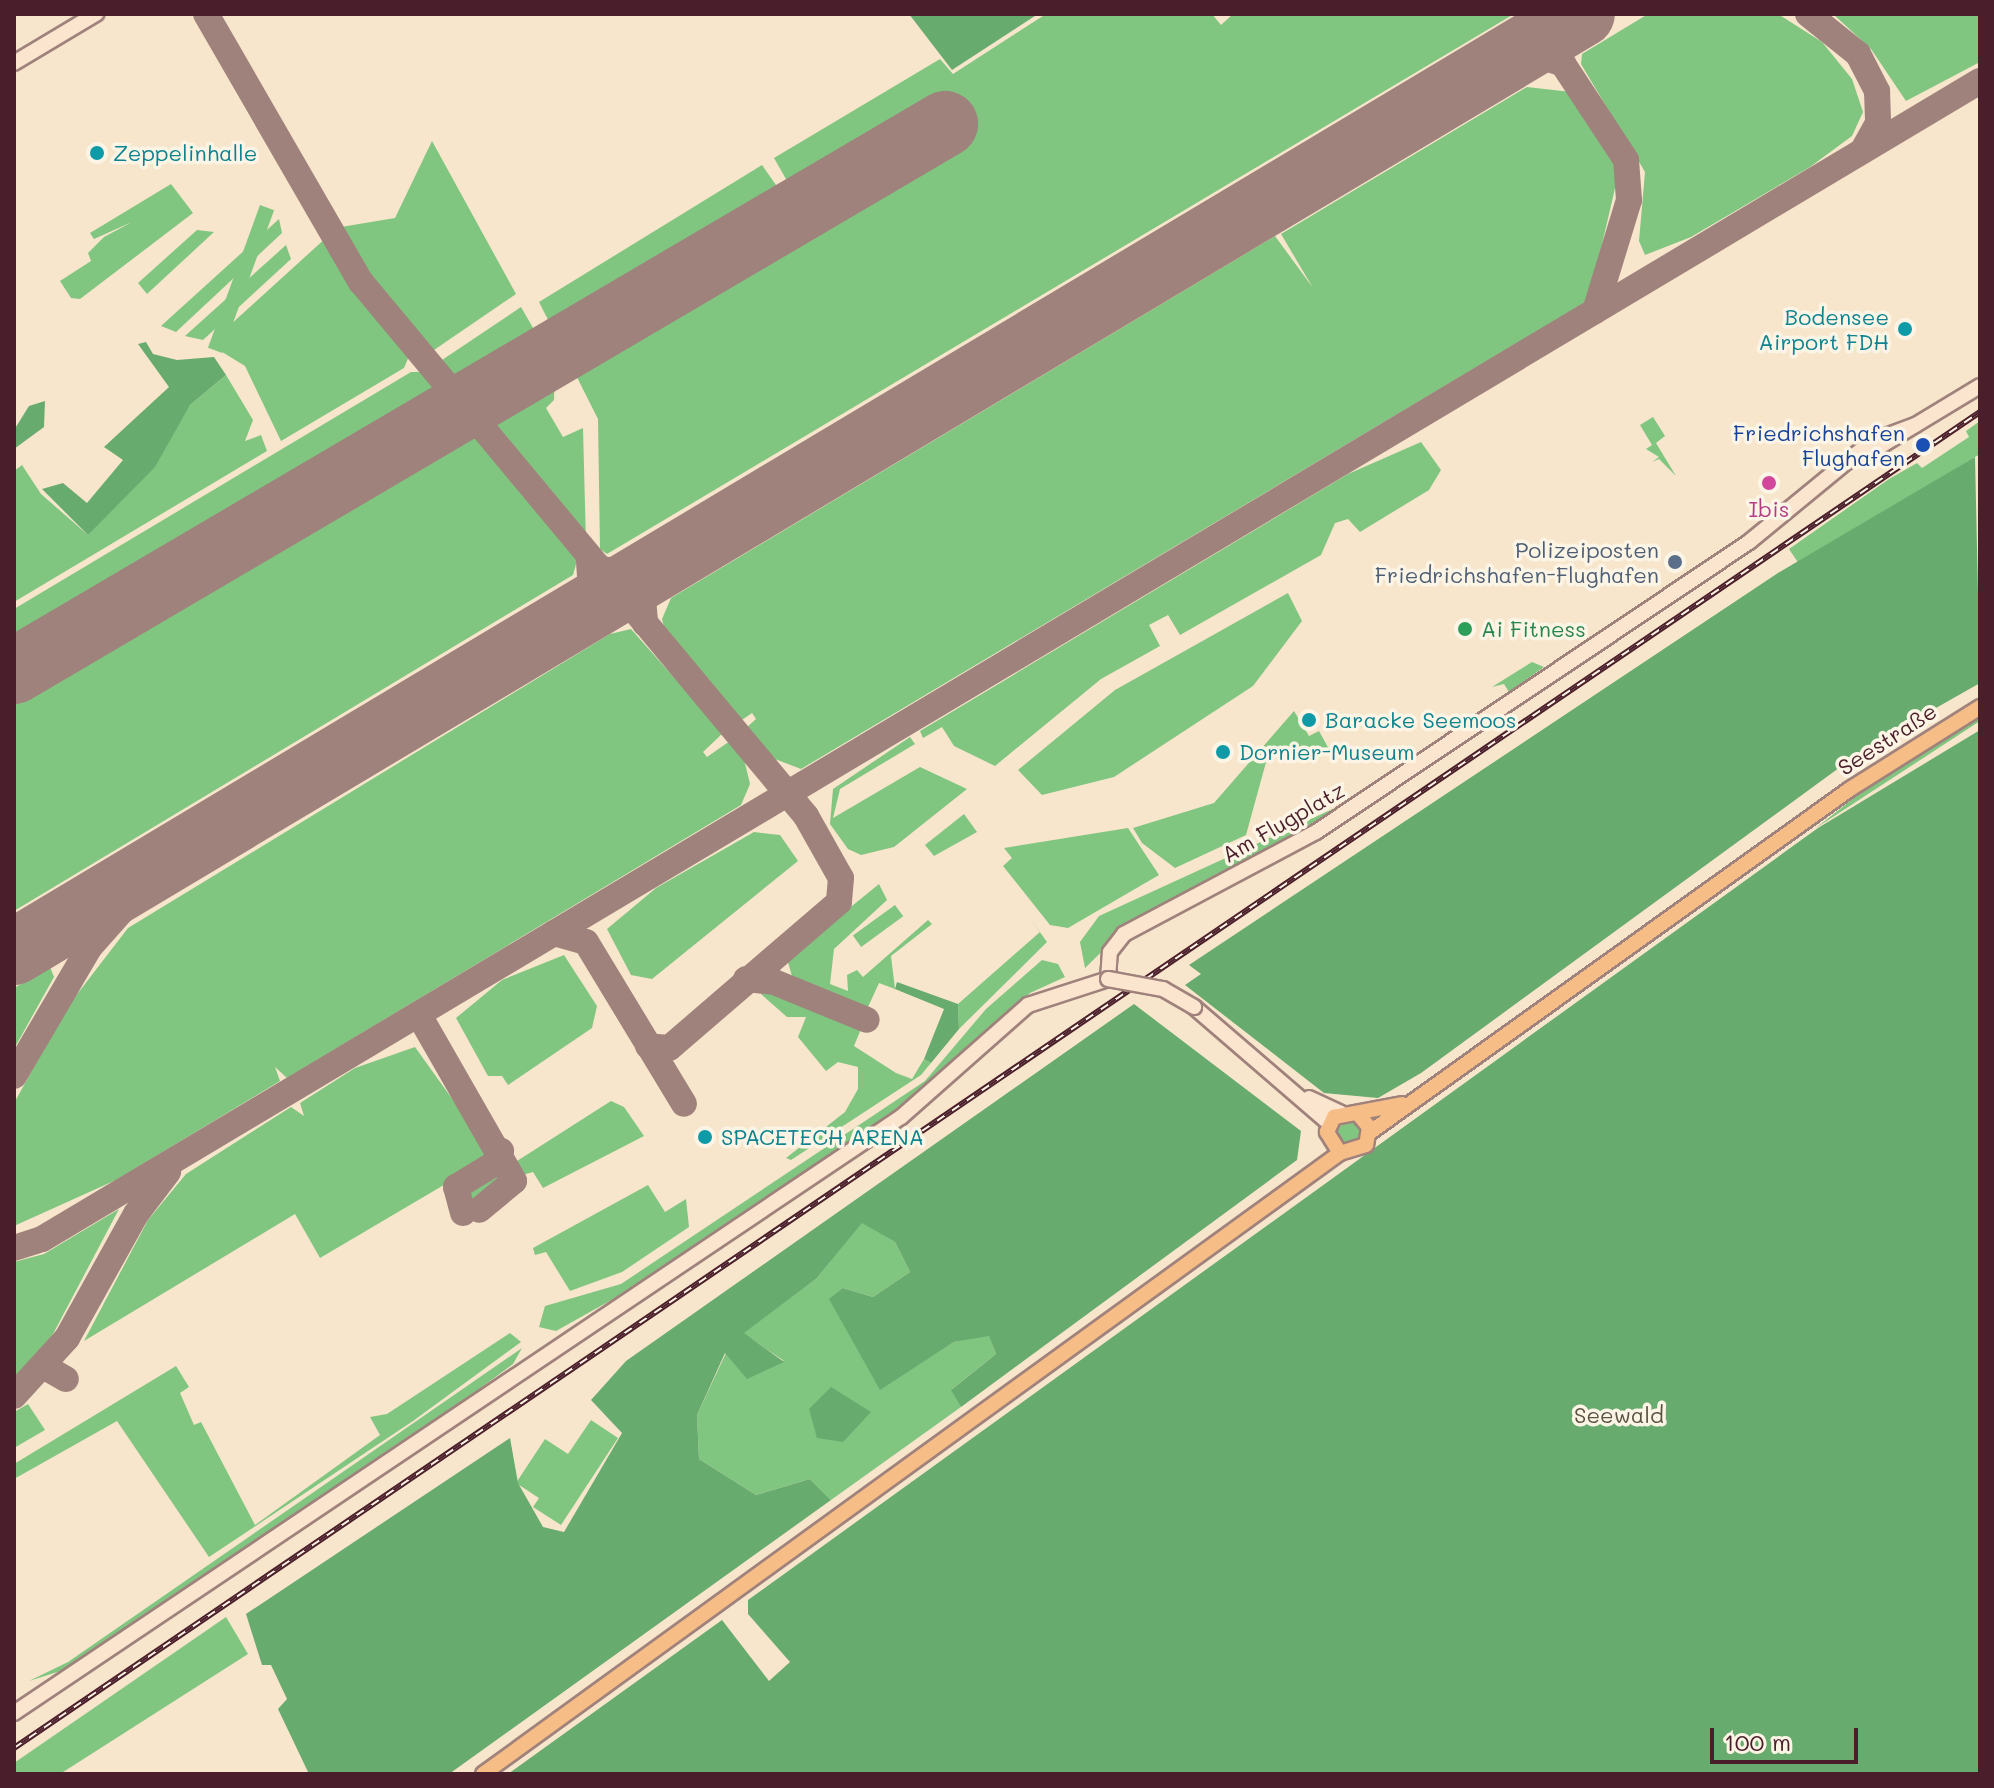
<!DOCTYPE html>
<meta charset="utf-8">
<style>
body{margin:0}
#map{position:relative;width:1994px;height:1788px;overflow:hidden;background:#f7e5cc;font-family:Mali,sans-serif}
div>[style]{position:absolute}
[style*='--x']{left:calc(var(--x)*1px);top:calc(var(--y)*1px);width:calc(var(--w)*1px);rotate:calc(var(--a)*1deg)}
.green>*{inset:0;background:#80c681;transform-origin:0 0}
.forest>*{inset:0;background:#68ab6f}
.taxiway>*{height:26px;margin:-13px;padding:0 13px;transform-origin:13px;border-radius:13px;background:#a0827c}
.runway>*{height:66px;margin:-33px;padding:0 33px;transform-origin:33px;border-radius:33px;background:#a0827c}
.roads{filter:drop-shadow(2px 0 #a0827c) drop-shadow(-2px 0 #a0827c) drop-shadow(0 2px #a0827c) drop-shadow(0 -2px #a0827c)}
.secondary>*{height:14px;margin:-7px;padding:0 7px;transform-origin:7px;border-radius:7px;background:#fbe5cf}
.primary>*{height:14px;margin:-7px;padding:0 7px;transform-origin:7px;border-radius:7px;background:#f6be86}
.rail>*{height:6px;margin-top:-3px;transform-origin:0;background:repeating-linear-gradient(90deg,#fcf5e5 0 9px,#4a1f2b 0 18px);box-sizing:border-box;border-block:2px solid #4a1f2b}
.bridges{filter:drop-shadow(2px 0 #a0827c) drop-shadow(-2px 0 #a0827c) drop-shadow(0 2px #a0827c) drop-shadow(0 -2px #a0827c)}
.secondary-bridge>*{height:14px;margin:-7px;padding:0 7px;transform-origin:7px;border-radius:7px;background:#fbe5cf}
.dots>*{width:22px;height:22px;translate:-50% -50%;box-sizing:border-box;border:4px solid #fcf5e5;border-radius:50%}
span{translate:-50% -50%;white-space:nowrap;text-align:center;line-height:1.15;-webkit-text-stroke:7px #fcf5e5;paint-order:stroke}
.culture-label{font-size:22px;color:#0d838f}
.left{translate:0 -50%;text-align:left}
.right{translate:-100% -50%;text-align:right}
.transit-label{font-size:22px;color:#164399}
.hotel-label{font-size:22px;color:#b23c85}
.service-label{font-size:22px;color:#4e5e75}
.leisure-label{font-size:22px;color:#27864d}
.street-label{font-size:22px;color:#4a1f2b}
.park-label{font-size:22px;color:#5a5145}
.frame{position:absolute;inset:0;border:16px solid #4a1f2b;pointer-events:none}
.scale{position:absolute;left:1710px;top:1728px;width:148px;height:36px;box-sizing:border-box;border:4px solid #4a1f2b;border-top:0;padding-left:10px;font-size:24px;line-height:28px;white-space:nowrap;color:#4a1f2b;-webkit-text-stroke:6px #fcf5e5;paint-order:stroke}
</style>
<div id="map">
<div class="green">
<i style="clip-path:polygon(1046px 14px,1212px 14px,1221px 25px,1233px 14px,1514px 14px,607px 554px,600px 549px,598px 419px,539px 302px,762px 165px,797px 215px,803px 209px,774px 158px,940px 59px,953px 74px)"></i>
<i style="clip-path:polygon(1648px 14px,1778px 14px,1822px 42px,1852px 79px,1863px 112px,1852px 136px,1810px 167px,1691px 237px,1645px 255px,1639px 241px,1645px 172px,1581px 64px,1582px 54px)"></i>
<i style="clip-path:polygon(1833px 14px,1980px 14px,1980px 62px,1906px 101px,1871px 49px)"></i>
<i style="clip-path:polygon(1527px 87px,1571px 92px,1613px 160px,1616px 184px,1589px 300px,801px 769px,767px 756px,745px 729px,756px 719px,752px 713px,739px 722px,666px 635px,662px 619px,671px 598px,1275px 236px,1313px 288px,1281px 234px)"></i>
<i style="clip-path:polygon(432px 141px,516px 294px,434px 350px,421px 349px,397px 321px,335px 228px,395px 218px)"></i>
<i style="clip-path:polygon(171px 184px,193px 213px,80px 299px,71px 298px,60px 281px,91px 261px,88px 253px,104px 237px,132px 222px,94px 239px,90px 233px)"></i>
<i style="left:260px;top:205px;width:15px;height:152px;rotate:20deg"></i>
<i style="clip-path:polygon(279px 219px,282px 233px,176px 332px,161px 326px)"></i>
<i style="clip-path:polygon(197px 230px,214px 232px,147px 294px,138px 283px)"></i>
<i style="clip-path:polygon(327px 237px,409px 356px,404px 368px,281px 441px,245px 366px,209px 344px)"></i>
<i style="clip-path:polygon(286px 245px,291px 259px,203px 340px,185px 336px)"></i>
<i style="clip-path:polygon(521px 307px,555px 366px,554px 400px,546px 408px,563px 437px,583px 428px,586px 543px,436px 364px)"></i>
<i style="clip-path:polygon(411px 372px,424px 372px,578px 557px,573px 575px,14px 911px,14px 609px)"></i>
<i style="clip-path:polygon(226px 375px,253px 420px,245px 441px,261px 435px,267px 451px,14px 602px,14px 471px,22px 465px,41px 494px,88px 535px,190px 405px)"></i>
<i style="clip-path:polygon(1653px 417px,1665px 436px,1656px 443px,1676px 476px,1659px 459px,1652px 462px,1659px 457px,1646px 449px,1652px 445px,1640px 425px)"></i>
<i style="clip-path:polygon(1980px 421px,1980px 454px,1799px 564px,1789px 549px,1889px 479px,1917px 463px,1922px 468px,1969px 437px,1966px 431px)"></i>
<i style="clip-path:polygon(1421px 442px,1441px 470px,1429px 490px,1360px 532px,1348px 519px,1335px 523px,1321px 555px,1180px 635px,1168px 615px,1149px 625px,1160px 646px,1101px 679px,995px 766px,954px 746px,942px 727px,923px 738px,920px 731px,1348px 474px)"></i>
<i style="clip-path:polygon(1288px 593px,1302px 621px,1253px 686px,1114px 777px,1042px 795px,1018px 770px,1115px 690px)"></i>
<i style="clip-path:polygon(631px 629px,723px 733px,703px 752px,707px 757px,730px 741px,744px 759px,750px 784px,741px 805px,287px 1078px,275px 1067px,280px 1081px,116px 1180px,14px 1226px,14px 1103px,68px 1006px,128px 928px,610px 634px)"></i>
<i style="clip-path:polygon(1532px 662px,1544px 667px,1509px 692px,1504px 684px,1492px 687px)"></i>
<i style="clip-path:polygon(1294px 711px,1309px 736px,1319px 731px,1330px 751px,1268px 755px,1246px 835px,1175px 868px,1142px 843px,1133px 828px,1214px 803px)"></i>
<i style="clip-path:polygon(1980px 714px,1980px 721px,1816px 828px,1889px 770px)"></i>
<i style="clip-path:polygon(910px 737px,915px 744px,840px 789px,833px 818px,920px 767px,967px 789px,894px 847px,861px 855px,848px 849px,830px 824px,833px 789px)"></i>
<i style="clip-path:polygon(1359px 797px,1128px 926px,1085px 968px,1080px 942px,1099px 916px)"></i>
<i style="clip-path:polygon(964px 814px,977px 832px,934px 856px,925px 845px)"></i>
<i style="clip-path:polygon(1128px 828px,1159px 875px,1068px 928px,1050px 925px,1003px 866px,1012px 858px,1004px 848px)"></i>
<i style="clip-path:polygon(754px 832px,780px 835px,798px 861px,652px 979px,631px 975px,607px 929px,656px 888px)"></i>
<i style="clip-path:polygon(879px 884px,887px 900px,834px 949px,830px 984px,848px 991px,847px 975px,857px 970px,863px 977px,928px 920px,932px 924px,891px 956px,895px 989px,879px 983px,868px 1007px,792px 976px,787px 959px)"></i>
<i style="left:895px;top:905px;width:14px;height:52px;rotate:54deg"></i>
<i style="clip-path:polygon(1024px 910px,1047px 942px,959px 1029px,958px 1004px,1040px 932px)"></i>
<i style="clip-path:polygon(564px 955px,597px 1006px,592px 1028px,508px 1085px,502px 1076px,488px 1076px,456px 1018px,502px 980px)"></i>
<i style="clip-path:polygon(1042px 960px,1058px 964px,1065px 977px,1030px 993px,894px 1114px,631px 1289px,556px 1331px,539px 1327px,545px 1306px,621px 1284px,925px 1081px,986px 1009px)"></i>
<i style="clip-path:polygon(50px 967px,54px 977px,14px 1049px,14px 988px)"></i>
<i style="clip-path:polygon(765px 989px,861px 1029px,854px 1046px,896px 1073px,912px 1079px,924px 1059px,931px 1063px,921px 1075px,791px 1160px,786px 1158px,845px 1112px,858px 1089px,858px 1067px,838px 1062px,826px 1071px,798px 1037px,806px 1017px,787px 1017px,761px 994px)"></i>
<i style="clip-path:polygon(415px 1047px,493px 1156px,320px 1258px,295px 1214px,84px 1341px,148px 1220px,186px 1174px,291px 1107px,304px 1116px,300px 1103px,355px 1068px)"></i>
<i style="clip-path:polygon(611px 1101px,624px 1107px,644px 1136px,543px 1188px,533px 1172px,519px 1176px,517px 1161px)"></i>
<i style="clip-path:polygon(1356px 1117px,1363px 1141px,1344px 1148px,1333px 1130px)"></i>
<i style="clip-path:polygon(496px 1172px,505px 1188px,465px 1211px,460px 1192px)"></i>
<i style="clip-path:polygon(648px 1185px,665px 1212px,686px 1199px,689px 1227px,622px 1272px,570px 1291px,546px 1252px,535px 1255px,533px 1248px)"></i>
<i style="clip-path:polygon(119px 1209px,53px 1334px,14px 1380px,14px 1262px,44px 1254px)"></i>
<i style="clip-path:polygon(862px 1222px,895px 1242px,910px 1272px,873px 1297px,843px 1288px,880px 1389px,954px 1342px,989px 1335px,996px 1354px,952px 1389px,961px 1407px,831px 1500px,810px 1479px,756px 1495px,699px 1459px,697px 1415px,726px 1353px,784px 1361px,743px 1333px,816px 1279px)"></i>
<i style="clip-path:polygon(510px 1333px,521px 1342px,413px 1421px,209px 1557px,117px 1421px,14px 1479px,14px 1464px,176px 1366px,189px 1387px,180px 1393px,194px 1425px,201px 1422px,255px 1525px,380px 1435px,370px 1417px,387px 1414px)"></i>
<i style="clip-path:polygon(522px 1348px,513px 1364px,411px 1439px,70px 1668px,29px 1681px,68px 1662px)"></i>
<i style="clip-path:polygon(28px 1404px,45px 1430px,14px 1448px,14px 1412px)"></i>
<i style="clip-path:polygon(591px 1420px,618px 1438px,561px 1525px,533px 1507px,539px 1498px,516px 1483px,545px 1439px,568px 1454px)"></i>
<i style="clip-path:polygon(226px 1617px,248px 1654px,60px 1774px,14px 1774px,14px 1763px)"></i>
</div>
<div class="forest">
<i style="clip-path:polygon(909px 14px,1038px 14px,952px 70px)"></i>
<i style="clip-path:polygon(146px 342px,153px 354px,177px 360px,214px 357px,226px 375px,190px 405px,155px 467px,88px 535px,42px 489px,63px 483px,87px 503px,123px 460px,104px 447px,169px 387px,138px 344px)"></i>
<i style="clip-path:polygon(45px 401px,44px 427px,14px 449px,14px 430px,29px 406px)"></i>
<i style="clip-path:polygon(1975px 457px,1980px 683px,1869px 746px,1421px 1073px,1378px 1098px,1324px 1093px,1185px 985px,1201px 974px,1189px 965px,1778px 573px)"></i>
<i style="clip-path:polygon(1980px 730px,1980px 1774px,508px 1774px,722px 1620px,769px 1681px,790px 1662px,748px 1614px,748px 1600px,1818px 828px)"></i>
<i style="clip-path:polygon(897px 982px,958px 1004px,959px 1029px,931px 1063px,924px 1059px,944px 1009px,895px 989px)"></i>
<i style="clip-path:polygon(1134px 1004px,1301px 1131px,1297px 1160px,961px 1407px,951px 1390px,996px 1354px,989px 1336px,954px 1342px,880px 1390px,829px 1299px,843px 1288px,873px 1297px,910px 1272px,895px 1242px,862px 1223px,816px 1279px,744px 1333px,784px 1362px,747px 1379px,725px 1353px,697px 1415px,699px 1459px,756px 1495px,810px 1479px,831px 1500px,449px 1774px,309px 1774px,278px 1709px,287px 1699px,271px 1665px,262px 1665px,246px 1614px,510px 1438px,518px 1483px,543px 1527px,564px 1532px,622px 1433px,591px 1400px,626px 1361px)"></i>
<i style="clip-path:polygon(831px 1387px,871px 1412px,843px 1442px,817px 1438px,809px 1409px)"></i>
</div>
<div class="taxiway">
<i style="--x:206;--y:14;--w:310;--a:60"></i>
<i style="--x:361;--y:282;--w:695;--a:50.19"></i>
<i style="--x:806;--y:816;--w:71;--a:60.6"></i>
<i style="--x:841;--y:878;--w:24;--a:95"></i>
<i style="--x:839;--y:902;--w:224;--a:139.3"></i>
<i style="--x:669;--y:1048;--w:21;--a:-175"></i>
<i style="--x:1808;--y:14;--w:64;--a:38.7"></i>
<i style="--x:1858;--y:54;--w:42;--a:62.8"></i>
<i style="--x:1877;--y:91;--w:32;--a:88"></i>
<i style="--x:1878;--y:123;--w:31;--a:119"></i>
<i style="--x:1502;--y:62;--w:32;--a:-14"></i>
<i style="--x:1533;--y:54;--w:32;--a:18"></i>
<i style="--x:1563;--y:64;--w:115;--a:56.7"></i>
<i style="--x:1626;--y:160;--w:40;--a:85.7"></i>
<i style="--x:1629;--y:200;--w:116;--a:107"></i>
<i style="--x:596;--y:567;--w:38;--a:15"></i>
<i style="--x:633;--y:577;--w:29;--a:-22"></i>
<i style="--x:660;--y:566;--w:28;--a:131"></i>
<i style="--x:642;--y:587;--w:37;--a:85"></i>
<i style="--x:573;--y:618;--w:33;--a:-57"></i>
<i style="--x:591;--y:590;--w:32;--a:-94"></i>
<i style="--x:554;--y:933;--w:33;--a:16"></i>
<i style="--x:586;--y:942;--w:189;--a:58.8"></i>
<i style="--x:746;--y:979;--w:28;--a:6"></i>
<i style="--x:774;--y:982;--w:100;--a:22.2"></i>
<i style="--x:419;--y:1015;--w:191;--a:60.2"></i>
<i style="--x:514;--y:1181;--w:45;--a:140.4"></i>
<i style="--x:14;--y:1076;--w:148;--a:-59.6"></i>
<i style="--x:89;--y:948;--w:81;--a:-48.5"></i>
<i style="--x:143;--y:887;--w:78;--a:-38.8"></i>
<i style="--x:463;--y:1213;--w:27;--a:-105"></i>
<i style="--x:456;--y:1187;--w:48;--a:-31.4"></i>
<i style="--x:497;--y:1162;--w:12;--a:-70"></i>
<i style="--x:14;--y:1248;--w:29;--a:-18"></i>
<i style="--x:42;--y:1239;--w:2258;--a:-30.86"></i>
<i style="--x:45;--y:1367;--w:24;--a:30"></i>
<i style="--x:14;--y:1396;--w:79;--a:-47.6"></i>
<i style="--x:67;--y:1338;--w:142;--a:-60.9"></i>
<i style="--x:136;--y:1214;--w:53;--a:-52.7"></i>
</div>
<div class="runway">
<i style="--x:14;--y:671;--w:1080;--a:-30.44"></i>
<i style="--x:14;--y:952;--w:1827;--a:-30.89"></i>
</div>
<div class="roads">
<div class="secondary">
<i style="--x:14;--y:63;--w:96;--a:-30.9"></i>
<i style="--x:1861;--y:458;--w:139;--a:-31.2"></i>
<i style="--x:1194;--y:1007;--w:178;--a:40.7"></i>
<i style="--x:1309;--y:1098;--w:35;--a:25"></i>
<i style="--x:14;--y:1713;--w:1069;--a:-33.9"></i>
<i style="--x:901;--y:1117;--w:169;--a:-41.4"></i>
<i style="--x:1028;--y:1005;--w:84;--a:-18"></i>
<i style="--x:1108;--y:979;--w:27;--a:-86"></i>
<i style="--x:1110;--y:952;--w:23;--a:-52"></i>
<i style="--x:1124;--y:934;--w:217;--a:-28"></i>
<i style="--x:1316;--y:832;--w:521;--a:-33.81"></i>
<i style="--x:1749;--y:542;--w:159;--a:-39.4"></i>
<i style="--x:1872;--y:441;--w:46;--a:-20.4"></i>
</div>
<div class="primary">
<i style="--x:1358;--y:1114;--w:17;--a:50"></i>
<i style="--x:1369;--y:1127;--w:18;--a:99"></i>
<i style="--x:1366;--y:1145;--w:27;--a:163"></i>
<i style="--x:1340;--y:1153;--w:25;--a:-122"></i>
<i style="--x:1327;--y:1132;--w:17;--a:-65"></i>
<i style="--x:1334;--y:1117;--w:69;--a:-10.8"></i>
<i style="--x:1369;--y:1133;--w:591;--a:-35.57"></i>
<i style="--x:1850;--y:789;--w:154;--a:-32.2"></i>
<i style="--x:483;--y:1774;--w:1058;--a:-35.93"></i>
</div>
</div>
<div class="rail">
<i style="--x:14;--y:1748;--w:2377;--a:-34.2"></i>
</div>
<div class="bridges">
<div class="secondary-bridge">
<i style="--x:1108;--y:979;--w:56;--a:10.3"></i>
<i style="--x:1163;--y:989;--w:36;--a:30"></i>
</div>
</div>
<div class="dots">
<i style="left:97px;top:153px;background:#0f9aa8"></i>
<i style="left:1905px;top:329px;background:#0f9aa8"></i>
<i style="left:1923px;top:445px;background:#1a4fb4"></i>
<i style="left:1769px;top:483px;background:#d1479c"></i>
<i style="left:1675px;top:562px;background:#5c6f8a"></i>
<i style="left:1465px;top:629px;background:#2e9e5b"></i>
<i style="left:1309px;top:720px;background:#0f9aa8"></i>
<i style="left:1223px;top:752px;background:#0f9aa8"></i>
<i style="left:705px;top:1137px;background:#0f9aa8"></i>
</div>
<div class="culture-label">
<span class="left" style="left:113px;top:153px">Zeppelinhalle</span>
<span class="right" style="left:1889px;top:329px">Bodensee<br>Airport FDH</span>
<span class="left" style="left:1325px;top:720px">Baracke Seemoos</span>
<span class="left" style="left:1239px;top:752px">Dornier-Museum</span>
<span class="left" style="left:721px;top:1137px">SPACETECH ARENA</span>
</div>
<div class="transit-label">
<span class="right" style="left:1905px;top:445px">Friedrichshafen<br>Flughafen</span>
</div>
<div class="hotel-label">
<span style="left:1769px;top:509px">Ibis</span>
</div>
<div class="service-label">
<span class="right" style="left:1659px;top:562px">Polizeiposten<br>Friedrichshafen-Flughafen</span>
</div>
<div class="leisure-label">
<span class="left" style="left:1481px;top:629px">Ai Fitness</span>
</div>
<div class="street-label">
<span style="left:1887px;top:739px;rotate:-33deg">Seestraße</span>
<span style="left:1283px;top:822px;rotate:-30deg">Am Flugplatz</span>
</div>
<div class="park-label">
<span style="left:1619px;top:1415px">Seewald</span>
</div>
<div class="frame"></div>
<div class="scale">100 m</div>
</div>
